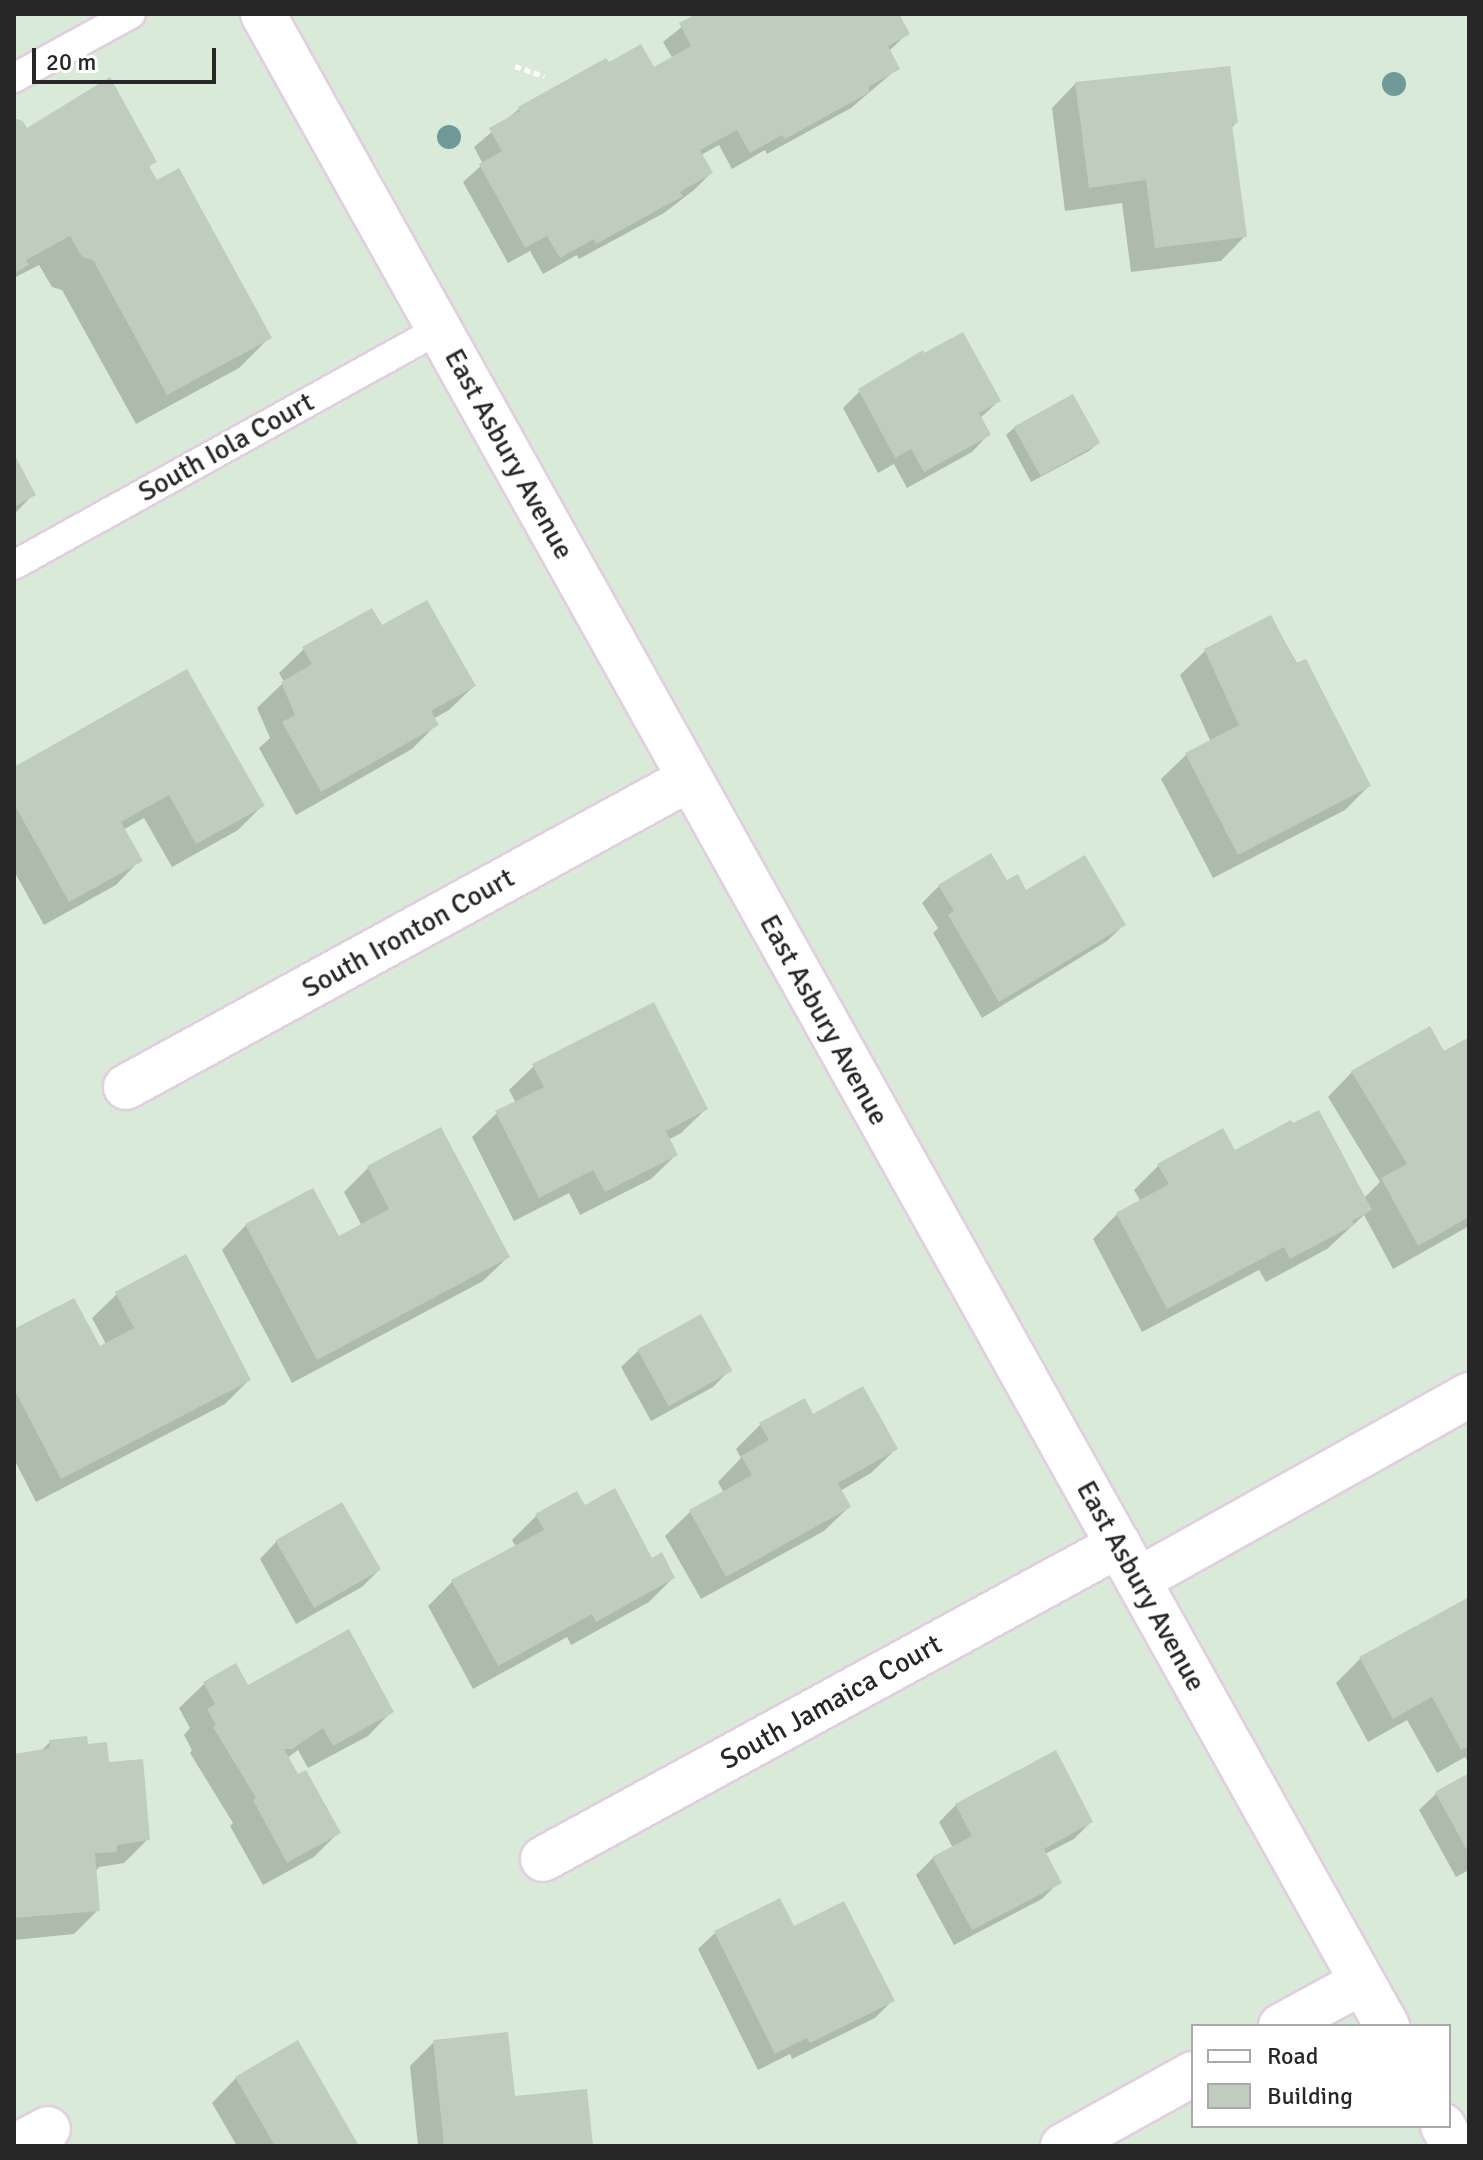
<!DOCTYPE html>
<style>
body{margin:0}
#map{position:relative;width:1483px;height:2160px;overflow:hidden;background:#daead8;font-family:Signika,sans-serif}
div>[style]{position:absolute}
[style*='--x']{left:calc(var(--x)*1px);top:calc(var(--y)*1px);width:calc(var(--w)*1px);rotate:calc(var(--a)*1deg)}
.shadow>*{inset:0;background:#0003}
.building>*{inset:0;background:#bfccbe;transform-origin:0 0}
.path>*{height:5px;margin-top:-2.5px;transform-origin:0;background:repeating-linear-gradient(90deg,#fff 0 6px,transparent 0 10px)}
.roads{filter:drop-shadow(2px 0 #e1cede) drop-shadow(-2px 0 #e1cede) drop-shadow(0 2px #e1cede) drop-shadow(0 -2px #e1cede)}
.lane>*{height:28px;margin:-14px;padding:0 14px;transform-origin:14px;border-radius:14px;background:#fff}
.street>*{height:44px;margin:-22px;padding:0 22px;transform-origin:22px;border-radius:22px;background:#fff}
.trees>*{width:24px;height:24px;margin:-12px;border-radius:50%;background:#709a97}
span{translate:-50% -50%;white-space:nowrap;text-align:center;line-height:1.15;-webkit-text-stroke:6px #fff;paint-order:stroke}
.street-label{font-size:28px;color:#272727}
.frame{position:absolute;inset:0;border:16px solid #272727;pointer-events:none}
.legend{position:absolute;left:1191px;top:2024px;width:260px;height:104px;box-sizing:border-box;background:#fff;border:2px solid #a9a9a9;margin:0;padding:10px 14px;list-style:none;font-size:24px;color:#272727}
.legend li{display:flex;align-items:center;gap:16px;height:40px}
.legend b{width:40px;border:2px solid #a9a9a9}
.scale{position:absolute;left:32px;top:48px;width:184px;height:36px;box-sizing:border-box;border:4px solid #272727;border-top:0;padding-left:10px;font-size:24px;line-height:28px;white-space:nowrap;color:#272727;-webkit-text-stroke:6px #fff;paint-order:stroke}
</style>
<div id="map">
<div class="shadow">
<i style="clip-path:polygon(698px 14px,897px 14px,908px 33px,889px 51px,898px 68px,851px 108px,767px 154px,765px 150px,732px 169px,719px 145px,701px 155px,711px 173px,694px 190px,664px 213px,579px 259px,577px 255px,543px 274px,530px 251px,508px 263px,463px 182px,483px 164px,474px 147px,519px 109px,608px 65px,653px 70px,673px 59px,663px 42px)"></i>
<i style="clip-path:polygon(1076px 83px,1236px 123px,1231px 128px,1245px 236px,1221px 261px,1131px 272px,1122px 203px,1065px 211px,1052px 108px)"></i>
<i style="clip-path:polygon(14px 120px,27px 130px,154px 162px,148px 168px,269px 338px,239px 368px,136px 424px,62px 290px,52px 287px,39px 265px,14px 278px)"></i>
<i style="clip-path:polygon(860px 391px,999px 401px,979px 419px,988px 435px,972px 452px,907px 488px,894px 464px,878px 473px,843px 408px)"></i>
<i style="clip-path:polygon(1015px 427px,1098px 443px,1089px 451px,1031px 482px,1006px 435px)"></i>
<i style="clip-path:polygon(14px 458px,34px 494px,14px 514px)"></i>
<i style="clip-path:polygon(1270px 617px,1369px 786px,1345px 810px,1213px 878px,1161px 779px,1186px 755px,1211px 742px,1180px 675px,1205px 651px)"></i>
<i style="clip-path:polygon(381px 628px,474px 686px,449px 710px,433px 719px,436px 725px,412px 749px,296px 815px,259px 748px,270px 738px,257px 708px,284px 682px,279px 673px,304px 649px)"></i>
<i style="clip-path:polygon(14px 769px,262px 806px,238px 830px,172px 867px,144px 818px,123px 830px,140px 860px,116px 885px,44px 925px,14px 871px)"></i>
<i style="clip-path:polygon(1006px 883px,1124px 925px,1107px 941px,982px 1018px,933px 933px,938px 928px,922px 903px,939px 886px)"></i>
<i style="clip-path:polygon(1469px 1039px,1469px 1226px,1393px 1269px,1364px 1215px,1327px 1249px,1266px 1282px,1259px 1270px,1142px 1332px,1093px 1239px,1117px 1214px,1141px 1202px,1134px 1190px,1159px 1165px,1234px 1153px,1363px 1199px,1380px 1182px,1328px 1097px,1352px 1072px,1443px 1054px)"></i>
<i style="clip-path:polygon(534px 1066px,706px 1109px,681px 1133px,668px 1140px,676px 1155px,651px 1179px,580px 1215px,569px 1193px,514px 1221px,472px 1137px,497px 1113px,516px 1103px,509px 1090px)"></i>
<i style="clip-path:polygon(440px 1129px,508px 1257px,483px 1281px,292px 1383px,222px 1250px,246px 1225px,338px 1239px,362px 1226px,344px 1192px,368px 1168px)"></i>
<i style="clip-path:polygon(117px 1294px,249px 1380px,225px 1404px,36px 1502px,14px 1459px,14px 1331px,99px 1348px,106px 1344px,92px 1318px)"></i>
<i style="clip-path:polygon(700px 1316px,730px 1370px,713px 1387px,651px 1421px,621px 1367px,638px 1351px)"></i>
<i style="clip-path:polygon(812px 1416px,896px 1449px,871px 1473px,840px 1491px,849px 1507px,824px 1531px,701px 1599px,665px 1536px,690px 1512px,724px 1493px,718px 1482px,741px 1458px,736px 1449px,760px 1425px)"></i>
<i style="clip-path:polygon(536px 1516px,652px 1561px,673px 1578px,649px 1602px,571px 1645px,567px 1637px,473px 1689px,428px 1606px,452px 1582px,516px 1547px,512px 1540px)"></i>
<i style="clip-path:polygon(276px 1542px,379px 1570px,362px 1587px,296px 1624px,260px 1559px)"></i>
<i style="clip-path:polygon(1469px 1599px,1469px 1763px,1465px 1757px,1437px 1773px,1407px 1720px,1368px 1742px,1336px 1683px,1360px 1659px)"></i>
<i style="clip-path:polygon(236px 1666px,247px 1687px,392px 1711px,368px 1736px,308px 1768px,298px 1750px,287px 1758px,338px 1833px,314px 1857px,263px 1885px,230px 1826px,233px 1823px,190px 1753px,192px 1750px,184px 1735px,190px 1728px,179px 1708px,204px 1684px)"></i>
<i style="clip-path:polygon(50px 1742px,86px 1746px,148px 1839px,124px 1863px,99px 1867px,95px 1872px,98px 1910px,74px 1934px,14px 1940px,14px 1756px,41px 1751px)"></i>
<i style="clip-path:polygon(1469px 1775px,1469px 1870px,1456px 1877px,1419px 1810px,1436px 1794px)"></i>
<i style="clip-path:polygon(956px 1805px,1091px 1822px,1074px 1839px,1045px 1854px,1059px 1882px,1042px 1899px,954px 1945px,916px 1875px,933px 1858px,953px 1848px,939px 1822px)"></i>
<i style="clip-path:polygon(793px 1929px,892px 2001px,875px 2018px,792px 2059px,790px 2054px,758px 2070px,698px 1949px,715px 1933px)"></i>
<i style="clip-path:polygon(434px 2042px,513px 2098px,591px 2146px,418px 2146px,410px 2066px)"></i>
<i style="clip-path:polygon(236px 2078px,357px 2146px,237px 2146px,212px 2103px)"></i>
</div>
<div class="building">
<i style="clip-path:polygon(696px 14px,899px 14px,910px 34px,888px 46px,900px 69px,868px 87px,870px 92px,785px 139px,782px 135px,750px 153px,737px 130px,700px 150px,713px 173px,680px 192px,683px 196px,596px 244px,594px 239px,560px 258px,547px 236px,525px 248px,479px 164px,502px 151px,489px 128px,520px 111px,518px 107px,606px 58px,609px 62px,641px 44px,654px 67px,691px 46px,679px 23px)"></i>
<i style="clip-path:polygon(1230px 66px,1238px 123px,1232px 124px,1247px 237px,1155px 248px,1146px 180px,1089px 188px,1075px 82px)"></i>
<i style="clip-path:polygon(110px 77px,157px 162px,149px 166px,157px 180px,179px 168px,272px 338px,167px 395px,93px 260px,82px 257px,70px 236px,26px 260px,29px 265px,14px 273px,14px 118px,23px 121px,27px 128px)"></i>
<i style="clip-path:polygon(963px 332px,1001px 401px,979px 413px,991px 435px,924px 472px,911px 449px,895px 458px,858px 389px,923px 350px,924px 353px)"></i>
<i style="left:1073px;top:394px;width:56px;height:68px;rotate:61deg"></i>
<i style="clip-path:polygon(14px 454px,36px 495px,14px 507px)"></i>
<i style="clip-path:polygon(427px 600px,476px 686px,431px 711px,439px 725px,321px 792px,282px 722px,295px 715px,281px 682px,312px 664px,302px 647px,372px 608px,382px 625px)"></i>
<i style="clip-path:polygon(1271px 615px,1296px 663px,1306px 659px,1371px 786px,1238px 855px,1185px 753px,1239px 725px,1204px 649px)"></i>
<i style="clip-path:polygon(187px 669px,265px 806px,196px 844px,169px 795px,121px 822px,143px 861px,69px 902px,14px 804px,14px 767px)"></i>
<i style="clip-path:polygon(991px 853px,1007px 880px,1018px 874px,1026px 890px,1085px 855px,1126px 925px,999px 1002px,948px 915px,954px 911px,938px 885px)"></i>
<i style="clip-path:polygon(654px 1002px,708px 1109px,666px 1131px,678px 1155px,605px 1192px,593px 1170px,539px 1198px,495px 1111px,544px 1087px,532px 1064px)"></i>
<i style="clip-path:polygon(1430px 1026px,1444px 1051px,1469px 1037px,1469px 1217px,1418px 1246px,1381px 1178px,1407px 1164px,1351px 1071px)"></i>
<i style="clip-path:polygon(1319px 1110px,1372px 1210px,1352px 1221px,1354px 1225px,1290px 1259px,1284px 1247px,1167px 1309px,1116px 1213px,1169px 1184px,1157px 1164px,1223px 1128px,1235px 1150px,1291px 1120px,1293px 1123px)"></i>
<i style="clip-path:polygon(441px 1127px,510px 1257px,317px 1360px,245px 1224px,313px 1188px,339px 1236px,389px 1209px,367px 1166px)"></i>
<i style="clip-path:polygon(186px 1254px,251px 1380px,61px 1479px,14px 1389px,14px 1329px,74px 1298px,100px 1346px,134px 1328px,115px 1292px)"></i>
<i style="left:701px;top:1314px;width:65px;height:73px;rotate:61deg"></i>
<i style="clip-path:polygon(863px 1386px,898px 1449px,838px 1483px,851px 1507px,726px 1577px,689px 1510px,752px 1475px,741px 1456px,769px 1440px,759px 1423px,805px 1398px,813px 1414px)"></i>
<i style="clip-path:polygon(615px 1488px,652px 1558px,662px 1552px,675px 1578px,596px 1622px,592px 1614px,498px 1666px,451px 1580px,544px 1530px,535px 1514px,577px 1491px,585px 1505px)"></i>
<i style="left:342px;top:1502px;width:78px;height:77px;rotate:60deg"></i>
<i style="clip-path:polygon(1469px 1597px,1469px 1746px,1461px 1750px,1432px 1697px,1393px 1719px,1359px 1657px)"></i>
<i style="clip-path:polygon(349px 1629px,394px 1712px,333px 1746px,323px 1728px,292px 1749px,284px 1749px,298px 1774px,306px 1770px,341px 1833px,287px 1863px,253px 1800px,256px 1798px,213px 1727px,216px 1725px,207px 1709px,215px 1704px,203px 1682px,236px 1663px,248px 1685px)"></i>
<i style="clip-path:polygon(87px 1736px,88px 1744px,107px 1742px,109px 1762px,143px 1759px,150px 1840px,117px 1845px,117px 1852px,95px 1853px,100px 1911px,14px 1918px,14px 1754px,50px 1748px,49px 1740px)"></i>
<i style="clip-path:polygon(1056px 1750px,1093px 1822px,1044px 1849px,1062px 1883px,972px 1930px,932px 1857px,972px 1836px,955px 1804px)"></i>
<i style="clip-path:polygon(1469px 1773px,1469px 1854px,1435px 1792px)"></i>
<i style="clip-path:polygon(780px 1898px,794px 1926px,844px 1901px,895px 2001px,810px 2043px,807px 2038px,775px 2054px,714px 1931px)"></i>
<i style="clip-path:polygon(508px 2032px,515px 2096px,587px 2089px,593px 2146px,444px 2146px,433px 2040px)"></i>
<i style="clip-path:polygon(298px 2040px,359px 2146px,275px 2146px,235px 2077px)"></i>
</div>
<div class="path">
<i style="--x:515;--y:66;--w:31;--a:19"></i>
</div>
<div class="roads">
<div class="lane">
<i style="--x:14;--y:78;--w:133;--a:-28.7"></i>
<i style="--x:14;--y:565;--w:486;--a:-29"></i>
</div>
<div class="street">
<i style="--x:263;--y:14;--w:2305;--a:60.81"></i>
<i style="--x:126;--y:1087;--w:642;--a:-28.68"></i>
<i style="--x:1138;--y:1580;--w:379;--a:-29.2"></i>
<i style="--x:543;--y:1859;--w:656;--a:-28.6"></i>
<i style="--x:1281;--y:2026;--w:92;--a:-28.5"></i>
<i style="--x:1443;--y:2126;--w:23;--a:61"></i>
<i style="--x:16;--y:2146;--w:36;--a:-28"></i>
<i style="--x:1063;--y:2146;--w:149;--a:-29"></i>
</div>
</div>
<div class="trees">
<i style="left:1394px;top:84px"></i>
<i style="left:449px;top:137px"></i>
</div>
<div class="street-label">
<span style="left:226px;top:447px;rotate:-29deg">South Iola Court</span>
<span style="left:509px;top:454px;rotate:61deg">East Asbury Avenue</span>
<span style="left:408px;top:933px;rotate:-29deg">South Ironton Court</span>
<span style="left:824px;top:1020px;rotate:61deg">East Asbury Avenue</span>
<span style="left:1141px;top:1586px;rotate:61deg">East Asbury Avenue</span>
<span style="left:831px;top:1702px;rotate:-29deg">South Jamaica Court</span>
</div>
<div class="frame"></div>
<ul class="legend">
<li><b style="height:10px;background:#fff"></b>Road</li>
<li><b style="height:22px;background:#bfccbe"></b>Building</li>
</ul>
<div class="scale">20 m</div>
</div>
